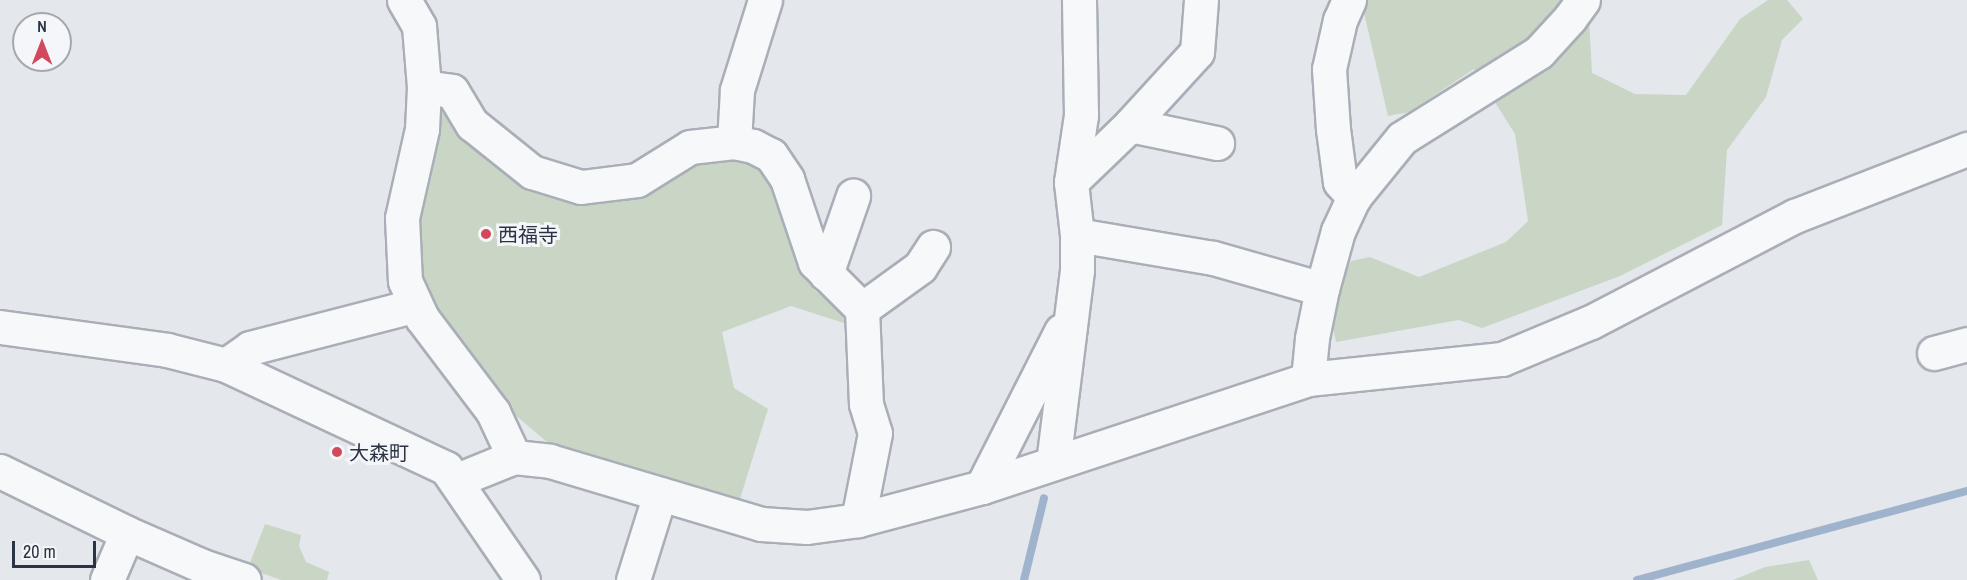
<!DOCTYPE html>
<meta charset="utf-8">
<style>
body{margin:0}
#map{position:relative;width:1967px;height:580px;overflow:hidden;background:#e4e7ec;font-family:"Archivo Narrow","Noto Sans JP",sans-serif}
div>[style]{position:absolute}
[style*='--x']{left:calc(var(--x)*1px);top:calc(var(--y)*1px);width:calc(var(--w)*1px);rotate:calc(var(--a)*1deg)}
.green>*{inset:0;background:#c9d6c5}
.stream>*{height:8px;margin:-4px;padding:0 4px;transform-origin:4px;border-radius:4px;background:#9fb4cc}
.roads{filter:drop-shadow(2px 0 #a9aeb7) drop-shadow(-2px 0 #a9aeb7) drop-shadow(0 2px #a9aeb7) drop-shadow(0 -2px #a9aeb7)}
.minor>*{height:33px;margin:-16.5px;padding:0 16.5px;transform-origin:16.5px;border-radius:16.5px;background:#f7f8fa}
.dots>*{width:16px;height:16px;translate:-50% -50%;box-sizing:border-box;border:3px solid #f4f6f9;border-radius:50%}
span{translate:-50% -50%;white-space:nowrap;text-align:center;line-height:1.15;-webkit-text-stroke:6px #f4f6f9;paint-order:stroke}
.poi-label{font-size:20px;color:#2b3445}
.left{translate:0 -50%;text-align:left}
.north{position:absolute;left:12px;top:12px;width:60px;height:60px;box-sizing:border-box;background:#f4f6f9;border:2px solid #a4a8b1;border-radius:50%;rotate:0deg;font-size:16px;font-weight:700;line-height:24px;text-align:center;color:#2b3445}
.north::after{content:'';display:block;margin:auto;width:21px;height:27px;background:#d1495b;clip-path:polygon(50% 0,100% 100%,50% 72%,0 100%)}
.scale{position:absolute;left:12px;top:541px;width:84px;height:27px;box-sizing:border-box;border:3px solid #2b3445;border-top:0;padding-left:8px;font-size:18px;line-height:21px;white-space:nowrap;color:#2b3445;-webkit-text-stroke:4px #f4f6f9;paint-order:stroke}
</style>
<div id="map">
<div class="green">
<i style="clip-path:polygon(1361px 0,1588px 0,1592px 73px,1635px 94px,1686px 95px,1740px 19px,1768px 0,1787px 0,1803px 19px,1782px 40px,1766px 97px,1727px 150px,1722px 225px,1620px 276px,1482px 328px,1459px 320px,1336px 342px,1329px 310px,1351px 261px,1370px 257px,1419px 277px,1506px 242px,1528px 221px,1515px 134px,1474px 69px,1409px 112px,1388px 116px)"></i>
<i style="clip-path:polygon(436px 105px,458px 126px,584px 201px,693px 160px,738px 157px,773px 170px,796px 254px,814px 290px,850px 313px,847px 324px,791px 306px,722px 332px,734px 388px,768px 409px,739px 502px,547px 442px,508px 409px,456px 348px,421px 285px,416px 220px)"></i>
<i style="clip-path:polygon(265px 524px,301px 535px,299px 546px,306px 562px,329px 572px,327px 580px,281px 580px,248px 568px)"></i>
<i style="clip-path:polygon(1809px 560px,1818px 580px,1733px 580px,1765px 567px)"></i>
</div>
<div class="stream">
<i style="--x:1024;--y:580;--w:84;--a:-76.3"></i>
<i style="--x:1637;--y:580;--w:342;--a:-15.1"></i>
</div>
<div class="roads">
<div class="minor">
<i style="--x:404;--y:0;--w:30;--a:60"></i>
<i style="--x:419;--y:26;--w:61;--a:85.3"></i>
<i style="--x:424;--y:87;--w:42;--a:92.7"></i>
<i style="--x:422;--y:129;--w:91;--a:102.7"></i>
<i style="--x:402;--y:218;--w:63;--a:87.3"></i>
<i style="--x:405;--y:281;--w:41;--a:65.3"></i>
<i style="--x:422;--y:318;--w:118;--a:52.9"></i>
<i style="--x:493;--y:412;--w:50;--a:65"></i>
<i style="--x:1349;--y:0;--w:22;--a:114"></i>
<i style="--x:1340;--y:20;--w:50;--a:102.7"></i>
<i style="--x:1329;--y:69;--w:60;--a:86.2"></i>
<i style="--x:1333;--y:129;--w:53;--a:82.5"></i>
<i style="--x:1340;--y:182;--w:21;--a:47"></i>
<i style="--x:424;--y:87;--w:28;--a:8"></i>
<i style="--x:452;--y:91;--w:39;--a:59"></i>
<i style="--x:472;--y:124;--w:77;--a:38.7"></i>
<i style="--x:532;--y:172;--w:51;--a:17"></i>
<i style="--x:581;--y:187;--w:56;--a:-7.1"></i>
<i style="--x:637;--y:180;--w:62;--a:-31.9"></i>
<i style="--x:690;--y:147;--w:44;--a:-6.5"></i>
<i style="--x:734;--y:142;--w:19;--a:12"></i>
<i style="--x:753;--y:146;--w:20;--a:27"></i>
<i style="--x:771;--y:155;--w:29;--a:56"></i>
<i style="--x:787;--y:179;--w:88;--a:71.4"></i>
<i style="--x:815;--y:262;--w:66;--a:45"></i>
<i style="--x:862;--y:309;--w:95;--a:87.6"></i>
<i style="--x:866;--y:404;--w:30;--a:73"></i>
<i style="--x:875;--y:433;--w:89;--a:101.1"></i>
<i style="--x:1130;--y:125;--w:89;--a:11.7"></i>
<i style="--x:734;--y:142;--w:52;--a:-86.7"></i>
<i style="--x:737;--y:90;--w:94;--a:-72.7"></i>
<i style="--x:1071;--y:182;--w:68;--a:-81.5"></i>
<i style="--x:1081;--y:115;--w:115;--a:-91"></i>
<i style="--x:1077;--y:235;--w:138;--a:9.6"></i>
<i style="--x:1213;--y:258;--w:113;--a:15.9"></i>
<i style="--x:826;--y:274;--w:83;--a:-70.9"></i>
<i style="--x:862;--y:309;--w:72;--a:-35.9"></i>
<i style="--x:920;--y:267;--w:24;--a:-57"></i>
<i style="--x:0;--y:327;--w:169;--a:7.8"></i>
<i style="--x:167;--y:350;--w:61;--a:14.3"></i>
<i style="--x:226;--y:365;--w:243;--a:25.1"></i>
<i style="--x:446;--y:468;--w:136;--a:55.5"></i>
<i style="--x:1934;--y:353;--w:34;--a:-15"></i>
<i style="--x:226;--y:365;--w:29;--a:-35"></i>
<i style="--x:250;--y:348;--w:171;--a:-14.5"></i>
<i style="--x:1308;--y:379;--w:41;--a:-84.4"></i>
<i style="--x:1312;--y:338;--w:50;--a:-78.5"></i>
<i style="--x:1322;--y:289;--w:60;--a:-74.6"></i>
<i style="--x:1338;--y:231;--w:38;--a:-65"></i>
<i style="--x:1354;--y:197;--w:76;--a:-50.9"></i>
<i style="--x:1402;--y:138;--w:162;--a:-32.1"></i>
<i style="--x:1539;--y:52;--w:46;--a:-47.6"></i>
<i style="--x:1570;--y:18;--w:22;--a:-54"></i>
<i style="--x:1053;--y:463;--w:194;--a:-82.9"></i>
<i style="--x:1077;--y:270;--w:35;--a:-90"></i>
<i style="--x:1077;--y:235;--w:53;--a:-96.5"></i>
<i style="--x:1071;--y:182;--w:82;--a:-44"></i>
<i style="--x:1130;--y:125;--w:99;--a:-47.5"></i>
<i style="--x:1197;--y:52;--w:52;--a:-85.6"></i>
<i style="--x:0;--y:471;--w:141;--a:26"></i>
<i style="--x:127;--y:533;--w:82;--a:23.7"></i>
<i style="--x:202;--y:566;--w:44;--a:18.4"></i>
<i style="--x:457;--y:480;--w:61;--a:-22"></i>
<i style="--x:514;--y:457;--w:36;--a:6"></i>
<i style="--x:550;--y:461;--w:220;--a:16.6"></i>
<i style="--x:761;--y:524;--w:46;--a:3.7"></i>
<i style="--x:807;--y:527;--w:51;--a:-7.8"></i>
<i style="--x:858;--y:520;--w:128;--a:-14.9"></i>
<i style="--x:982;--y:487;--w:343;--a:-18.3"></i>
<i style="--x:1308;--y:379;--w:195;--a:-5.9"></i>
<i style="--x:1502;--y:359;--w:96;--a:-22.6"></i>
<i style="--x:1591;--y:322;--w:230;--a:-27.5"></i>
<i style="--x:1795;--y:216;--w:185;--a:-21.3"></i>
<i style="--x:982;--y:487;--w:175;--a:-63.1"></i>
<i style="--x:107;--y:580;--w:51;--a:-66.9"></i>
<i style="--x:633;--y:580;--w:90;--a:-72.6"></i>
</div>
</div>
<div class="dots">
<i style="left:486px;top:234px;background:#d1495b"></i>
<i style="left:337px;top:452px;background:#d1495b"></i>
</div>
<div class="poi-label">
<span class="left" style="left:498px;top:234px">西福寺</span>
<span class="left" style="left:349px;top:452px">大森町</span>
</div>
<div class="north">N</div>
<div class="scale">20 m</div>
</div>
